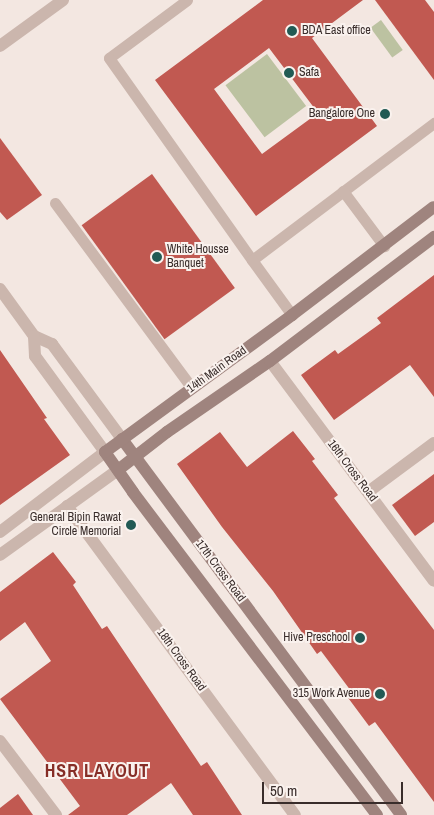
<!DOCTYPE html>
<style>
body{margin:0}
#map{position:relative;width:434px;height:815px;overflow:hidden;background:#f3e7e1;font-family:"Archivo Narrow",sans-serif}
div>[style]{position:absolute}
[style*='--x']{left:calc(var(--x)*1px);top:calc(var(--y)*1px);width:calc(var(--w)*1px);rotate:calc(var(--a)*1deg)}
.green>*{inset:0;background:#bcc2a1;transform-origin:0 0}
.building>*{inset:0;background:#c15951;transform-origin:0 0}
.service>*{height:11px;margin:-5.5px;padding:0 5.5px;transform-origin:5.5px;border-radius:5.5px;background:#cbb6ad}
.minor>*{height:12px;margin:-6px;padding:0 6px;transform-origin:6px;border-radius:6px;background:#cbb6ad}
.tertiary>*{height:12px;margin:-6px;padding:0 6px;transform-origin:6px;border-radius:6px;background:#cbb6ad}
.secondary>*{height:12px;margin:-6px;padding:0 6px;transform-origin:6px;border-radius:6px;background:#9f847e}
.dots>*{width:14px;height:14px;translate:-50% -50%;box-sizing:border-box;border:2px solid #faf2ee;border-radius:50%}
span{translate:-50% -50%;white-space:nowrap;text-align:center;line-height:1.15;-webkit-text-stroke:4px #faf2ee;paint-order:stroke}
.poi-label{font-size:12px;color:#392d2b}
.left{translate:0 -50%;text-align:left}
.right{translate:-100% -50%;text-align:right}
.street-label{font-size:12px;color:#392d2b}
.district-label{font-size:18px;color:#862e27;font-weight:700;letter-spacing:1px}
.scale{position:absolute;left:262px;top:782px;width:141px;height:22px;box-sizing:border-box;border:2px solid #392d2b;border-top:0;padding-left:6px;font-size:15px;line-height:18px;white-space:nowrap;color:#392d2b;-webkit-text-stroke:4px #faf2ee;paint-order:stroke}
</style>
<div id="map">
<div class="green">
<i style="left:381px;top:20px;width:37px;height:13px;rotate:54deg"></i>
<i style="left:267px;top:54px;width:65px;height:52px;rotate:53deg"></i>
</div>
<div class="building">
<i style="clip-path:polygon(evenodd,263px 0,363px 0,312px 38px,377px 126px,256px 216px,155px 80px,263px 0,269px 48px,318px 113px,262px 154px,214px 89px,269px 48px)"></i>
<i style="clip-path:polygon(375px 0,425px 0,434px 12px,434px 80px)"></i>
<i style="clip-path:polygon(0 138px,42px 195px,7px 220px,0 212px)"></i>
<i style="left:152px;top:174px;width:141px;height:87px;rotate:54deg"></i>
<i style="clip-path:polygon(434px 275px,434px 397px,410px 365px,334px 420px,301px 375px,335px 350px,338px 354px,381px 323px,377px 318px)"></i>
<i style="clip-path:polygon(0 350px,47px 418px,44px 419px,70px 455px,0 505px)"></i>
<i style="clip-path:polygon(293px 431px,315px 459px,312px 461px,338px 495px,334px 498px,434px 630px,434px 802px,375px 722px,369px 726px,346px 695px,351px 691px,321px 651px,317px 654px,273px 591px,222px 527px,177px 464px,220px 432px,247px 467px)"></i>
<i style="clip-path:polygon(434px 474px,434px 522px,415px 536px,392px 505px)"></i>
<i style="clip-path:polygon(53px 552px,76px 582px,73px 585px,102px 629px,107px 626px,201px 766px,207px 762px,242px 815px,193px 815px,171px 783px,127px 815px,68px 815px,80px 806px,0 699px,51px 661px,25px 622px,0 641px,0 592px)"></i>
<i style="clip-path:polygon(18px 794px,33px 815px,0 815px,0 808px)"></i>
</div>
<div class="service">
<i style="--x:187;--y:0;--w:97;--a:143.4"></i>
<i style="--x:109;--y:58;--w:247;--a:54.7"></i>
<i style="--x:252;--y:260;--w:228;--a:-37"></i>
<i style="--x:343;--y:191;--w:69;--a:53.3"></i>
<i style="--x:55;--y:203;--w:230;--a:53.5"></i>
<i style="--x:252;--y:260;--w:68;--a:54"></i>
</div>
<div class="minor">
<i style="--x:0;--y:46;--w:78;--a:-36.1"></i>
<i style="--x:270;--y:361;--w:274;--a:53.3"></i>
<i style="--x:368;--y:492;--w:82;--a:-36.6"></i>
<i style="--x:67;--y:506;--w:384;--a:53.6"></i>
<i style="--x:0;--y:741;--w:93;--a:52.9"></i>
</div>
<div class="tertiary">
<i style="--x:0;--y:289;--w:58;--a:54.1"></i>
<i style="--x:34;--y:336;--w:20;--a:24"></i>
<i style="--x:52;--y:344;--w:118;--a:53.6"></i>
<i style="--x:0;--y:532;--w:132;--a:-37.3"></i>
<i style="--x:105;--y:452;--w:119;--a:-126.1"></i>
<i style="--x:35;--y:356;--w:20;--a:-93"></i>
<i style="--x:0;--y:555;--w:145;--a:-35.8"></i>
</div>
<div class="secondary">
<i style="--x:122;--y:439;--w:468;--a:53.4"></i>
<i style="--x:118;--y:470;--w:62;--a:-37.8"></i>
<i style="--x:167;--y:432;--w:125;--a:-34.6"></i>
<i style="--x:270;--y:361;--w:206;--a:-37.1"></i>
<i style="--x:377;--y:815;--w:405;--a:-127.1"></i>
<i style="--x:133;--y:492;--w:49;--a:-125"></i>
<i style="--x:105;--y:452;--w:232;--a:-36.2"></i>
<i style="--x:292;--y:315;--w:178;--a:-37.3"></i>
</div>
<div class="dots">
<i style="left:292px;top:31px;background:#225a54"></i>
<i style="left:289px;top:73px;background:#225a54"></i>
<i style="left:385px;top:114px;background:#225a54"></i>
<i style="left:157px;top:257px;background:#225a54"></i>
<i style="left:131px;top:525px;background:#225a54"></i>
<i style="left:360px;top:638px;background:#225a54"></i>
<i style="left:380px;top:694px;background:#225a54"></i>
</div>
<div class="poi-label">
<span class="left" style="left:302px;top:31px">BDA East office</span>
<span class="left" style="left:299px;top:73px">Safa</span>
<span class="right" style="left:375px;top:114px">Bangalore One</span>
<span class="left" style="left:167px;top:257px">White Housse<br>Banquet</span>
<span class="right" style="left:121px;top:525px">General Bipin Rawat<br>Circle Memorial</span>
<span class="right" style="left:350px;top:638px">Hive Preschool</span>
<span class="right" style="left:370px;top:694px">315 Work Avenue</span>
</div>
<div class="street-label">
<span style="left:217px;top:370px;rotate:-36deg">14th Main Road</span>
<span style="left:352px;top:471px;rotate:53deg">16th Cross Road</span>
<span style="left:220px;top:571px;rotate:53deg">17th Cross Road</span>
<span style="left:181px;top:660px;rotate:54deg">18th Cross Road</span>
</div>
<div class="district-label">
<span style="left:97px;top:771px">HSR LAYOUT</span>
</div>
<div class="scale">50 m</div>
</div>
